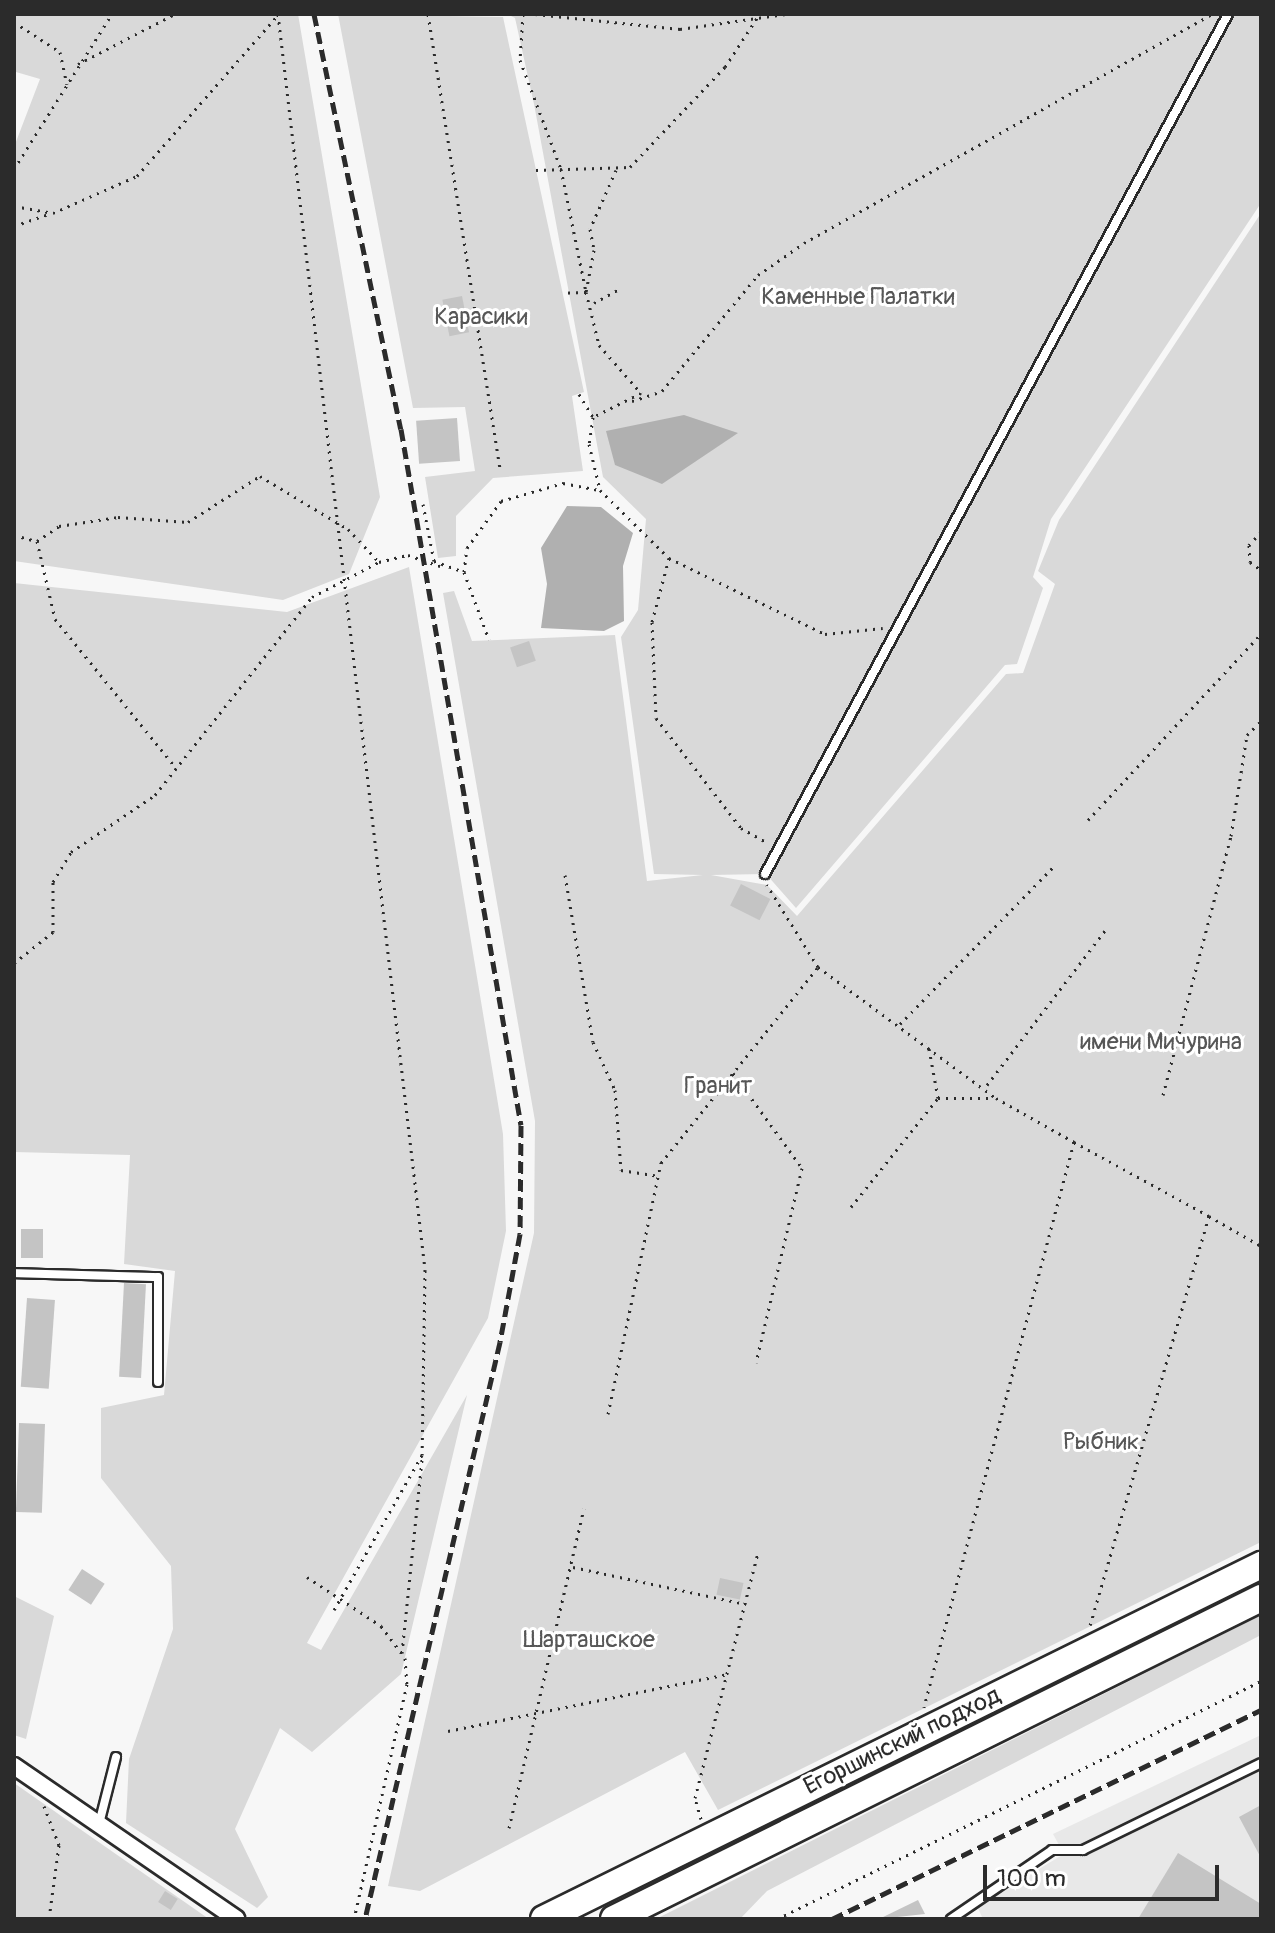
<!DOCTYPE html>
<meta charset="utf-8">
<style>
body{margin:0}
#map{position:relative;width:1275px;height:1933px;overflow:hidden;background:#f7f7f7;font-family:Pangolin,sans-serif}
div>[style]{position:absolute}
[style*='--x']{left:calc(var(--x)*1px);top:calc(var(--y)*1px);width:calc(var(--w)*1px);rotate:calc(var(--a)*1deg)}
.built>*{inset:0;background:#e8e8e8}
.green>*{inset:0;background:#d9d9d9}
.water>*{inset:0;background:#b0b0b0}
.building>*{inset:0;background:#c4c4c4;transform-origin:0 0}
.path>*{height:3px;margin-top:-1.5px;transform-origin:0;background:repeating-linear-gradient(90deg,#2b2b2b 0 2px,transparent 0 8px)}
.roads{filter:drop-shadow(2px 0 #2b2b2b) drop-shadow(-2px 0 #2b2b2b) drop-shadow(0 2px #2b2b2b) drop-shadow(0 -2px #2b2b2b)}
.service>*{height:8px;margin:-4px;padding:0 4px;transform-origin:4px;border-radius:4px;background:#fff}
.minor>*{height:16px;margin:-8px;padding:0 8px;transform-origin:8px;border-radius:8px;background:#fff}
.primary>*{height:26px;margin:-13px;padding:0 13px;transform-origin:13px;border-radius:13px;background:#fff}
.rail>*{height:5px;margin-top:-2.5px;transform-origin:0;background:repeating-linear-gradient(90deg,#2b2b2b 0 12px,transparent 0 18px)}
span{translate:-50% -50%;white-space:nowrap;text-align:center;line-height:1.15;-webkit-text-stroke:6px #fff;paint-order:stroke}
.park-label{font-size:24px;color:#565656}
.street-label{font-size:24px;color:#2b2b2b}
.frame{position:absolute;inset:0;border:16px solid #2b2b2b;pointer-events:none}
.scale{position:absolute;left:983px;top:1865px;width:236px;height:36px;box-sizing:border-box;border:4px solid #2b2b2b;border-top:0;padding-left:10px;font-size:24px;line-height:28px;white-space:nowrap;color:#2b2b2b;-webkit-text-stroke:6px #fff;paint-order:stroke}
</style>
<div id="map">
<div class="built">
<i style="clip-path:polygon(1261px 1735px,1261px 1919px,983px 1919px,977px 1906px,1064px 1854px,1053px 1834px)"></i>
</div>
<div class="green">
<i style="clip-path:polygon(14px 14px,298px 14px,380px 497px,349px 574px,283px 600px,14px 561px,14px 147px,40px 79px,16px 72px)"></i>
<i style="clip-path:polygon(338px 14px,503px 17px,584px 392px,572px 396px,583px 471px,493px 478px,456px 516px,456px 556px,438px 558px,425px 477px,475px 471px,465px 407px,413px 408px)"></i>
<i style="clip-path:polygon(507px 14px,1261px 14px,1261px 203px,1051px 519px,1033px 577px,1043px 588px,1017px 664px,1005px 665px,796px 908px,766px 874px,711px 875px,767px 885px,797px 916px,1006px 674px,1023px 673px,1055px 584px,1038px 571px,1059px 520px,1261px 213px,1261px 1542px,718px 1810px,685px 1752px,420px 1891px,388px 1886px,534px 1233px,535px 1121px,443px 593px,454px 591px,472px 641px,615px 635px,647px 881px,703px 875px,654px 874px,621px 637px,638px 610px,646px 519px,603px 477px,534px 104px,515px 18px)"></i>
<i style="clip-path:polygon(409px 567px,503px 1134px,506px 1231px,488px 1318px,307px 1643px,321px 1650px,467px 1395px,401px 1674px,312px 1752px,280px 1728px,235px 1829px,268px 1897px,257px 1908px,126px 1823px,129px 1759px,173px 1629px,171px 1566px,101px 1478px,101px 1408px,164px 1395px,175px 1271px,124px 1264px,130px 1155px,14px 1152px,14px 583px,287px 612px)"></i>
<i style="clip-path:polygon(14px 1596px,54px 1616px,26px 1739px,14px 1735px)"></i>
<i style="clip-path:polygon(1261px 1615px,1261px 1635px,767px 1891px,740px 1919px,656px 1919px)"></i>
<i style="clip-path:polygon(14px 1783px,123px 1859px,209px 1919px,14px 1919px)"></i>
</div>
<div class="water">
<i style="clip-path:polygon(684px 415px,738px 433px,662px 484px,615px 465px,606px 431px)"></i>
<i style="clip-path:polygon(567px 506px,601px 507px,633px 533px,623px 566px,624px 621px,604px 631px,541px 628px,547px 584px,541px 548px)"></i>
</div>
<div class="building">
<i style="left:462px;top:296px;width:37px;height:20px;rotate:79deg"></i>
<i style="left:457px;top:418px;width:43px;height:41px;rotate:86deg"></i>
<i style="left:529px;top:641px;width:21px;height:20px;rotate:71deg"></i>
<i style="left:741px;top:884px;width:33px;height:24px;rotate:27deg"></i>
<i style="left:21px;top:1229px;width:22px;height:29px"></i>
<i style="left:124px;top:1283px;width:22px;height:94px;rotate:3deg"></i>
<i style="left:27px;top:1298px;width:28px;height:89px;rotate:4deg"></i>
<i style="left:19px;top:1423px;width:26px;height:89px;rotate:2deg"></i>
<i style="left:82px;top:1569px;width:27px;height:25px;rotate:33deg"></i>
<i style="left:720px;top:1578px;width:24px;height:17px;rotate:12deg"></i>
<i style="clip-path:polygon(1261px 1805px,1261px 1858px,1239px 1817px)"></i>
<i style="clip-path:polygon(1178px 1853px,1261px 1904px,1261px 1919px,1138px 1919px)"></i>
<i style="left:165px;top:1891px;width:15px;height:13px;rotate:32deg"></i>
<i style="clip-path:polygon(918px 1900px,925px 1914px,879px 1919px)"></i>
</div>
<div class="path">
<i style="--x:278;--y:14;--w:1265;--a:83.32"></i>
<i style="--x:425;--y:1270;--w:185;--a:90.9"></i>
<i style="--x:422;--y:1455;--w:178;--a:119.6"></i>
<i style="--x:428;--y:14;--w:460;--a:81"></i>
<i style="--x:523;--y:14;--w:46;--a:93.7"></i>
<i style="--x:520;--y:60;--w:116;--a:69.4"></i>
<i style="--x:561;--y:169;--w:126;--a:78.5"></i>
<i style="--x:586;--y:292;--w:24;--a:178"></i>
<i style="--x:535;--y:14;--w:146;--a:5.9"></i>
<i style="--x:680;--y:29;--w:107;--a:-8.1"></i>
<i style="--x:14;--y:22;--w:55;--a:33.1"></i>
<i style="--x:60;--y:52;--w:33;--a:78"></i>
<i style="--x:78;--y:64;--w:109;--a:-27.3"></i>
<i style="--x:14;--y:169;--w:183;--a:-57.7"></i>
<i style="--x:536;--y:170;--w:94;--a:-1.8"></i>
<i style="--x:630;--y:167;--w:138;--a:-46.5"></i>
<i style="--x:725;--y:67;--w:59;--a:-56.9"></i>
<i style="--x:616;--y:170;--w:64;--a:113.8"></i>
<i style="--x:590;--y:229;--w:21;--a:79"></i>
<i style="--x:594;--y:250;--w:43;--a:100.8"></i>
<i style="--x:586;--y:292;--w:55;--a:76.2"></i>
<i style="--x:599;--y:345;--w:64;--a:48.8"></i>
<i style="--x:641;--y:393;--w:54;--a:153.4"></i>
<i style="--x:593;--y:417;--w:27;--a:98"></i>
<i style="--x:589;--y:444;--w:47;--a:76.6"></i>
<i style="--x:600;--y:490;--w:97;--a:44.6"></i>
<i style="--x:669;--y:558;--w:174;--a:26"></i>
<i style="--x:825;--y:634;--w:58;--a:-5.9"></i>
<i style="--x:14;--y:206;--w:40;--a:10"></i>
<i style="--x:53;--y:213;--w:92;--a:-23.8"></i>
<i style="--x:137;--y:176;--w:213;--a:-48.8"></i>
<i style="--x:14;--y:226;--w:37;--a:-19"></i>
<i style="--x:594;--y:303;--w:29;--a:-29"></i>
<i style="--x:579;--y:394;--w:27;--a:59"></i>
<i style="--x:632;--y:401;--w:32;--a:-18"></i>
<i style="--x:662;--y:391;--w:151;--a:-50.4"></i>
<i style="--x:758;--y:275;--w:56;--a:-34.8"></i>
<i style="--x:804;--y:243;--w:468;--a:-29.3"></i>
<i style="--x:423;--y:504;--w:58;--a:79.1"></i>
<i style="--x:434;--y:561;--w:32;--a:20"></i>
<i style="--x:464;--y:572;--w:24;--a:-83"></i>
<i style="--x:467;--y:548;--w:58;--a:-54.1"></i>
<i style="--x:501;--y:501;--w:65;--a:-16.2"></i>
<i style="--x:563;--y:483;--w:38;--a:11"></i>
<i style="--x:1261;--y:532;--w:18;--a:133"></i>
<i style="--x:1249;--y:545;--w:17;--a:87"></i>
<i style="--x:1250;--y:562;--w:14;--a:36"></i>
<i style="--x:14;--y:535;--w:24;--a:15"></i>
<i style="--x:37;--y:541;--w:27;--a:-34"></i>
<i style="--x:59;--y:526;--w:60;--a:-8.7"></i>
<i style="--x:118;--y:517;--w:70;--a:4.1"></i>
<i style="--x:188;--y:522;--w:85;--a:-32.6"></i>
<i style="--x:260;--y:476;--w:103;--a:31.1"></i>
<i style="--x:348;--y:529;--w:45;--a:46.8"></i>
<i style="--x:379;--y:562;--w:30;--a:-14"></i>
<i style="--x:408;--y:555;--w:34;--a:19"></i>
<i style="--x:37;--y:541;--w:80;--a:77"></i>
<i style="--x:55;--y:619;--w:192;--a:50.9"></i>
<i style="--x:669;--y:558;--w:66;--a:104.9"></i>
<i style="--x:652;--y:622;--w:96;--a:87.6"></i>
<i style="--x:656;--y:718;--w:139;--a:52.3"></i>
<i style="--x:741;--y:828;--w:31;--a:29"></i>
<i style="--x:464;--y:572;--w:72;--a:69.8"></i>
<i style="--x:1088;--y:820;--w:254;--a:-47.1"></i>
<i style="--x:565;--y:875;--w:169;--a:80.5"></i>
<i style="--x:593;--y:1042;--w:53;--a:65.4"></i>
<i style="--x:615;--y:1090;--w:80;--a:85.7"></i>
<i style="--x:621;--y:1170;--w:37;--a:9"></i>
<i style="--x:14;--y:963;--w:50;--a:-38.5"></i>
<i style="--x:53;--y:932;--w:50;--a:-90"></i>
<i style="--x:53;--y:882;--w:35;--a:-59"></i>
<i style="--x:71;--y:852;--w:102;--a:-34.2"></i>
<i style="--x:155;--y:795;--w:253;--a:-51.6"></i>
<i style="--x:312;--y:597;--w:76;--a:-27.6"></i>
<i style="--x:818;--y:967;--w:221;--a:36.4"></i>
<i style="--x:996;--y:1098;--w:90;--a:29.4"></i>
<i style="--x:1074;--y:1142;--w:585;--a:104.87"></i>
<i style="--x:900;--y:1024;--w:222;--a:-45.7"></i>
<i style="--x:733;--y:1073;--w:117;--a:54"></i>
<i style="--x:802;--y:1168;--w:200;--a:103.3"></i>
<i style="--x:987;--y:1085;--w:198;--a:-52.6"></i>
<i style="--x:1163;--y:1095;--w:268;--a:-75.3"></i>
<i style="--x:1231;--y:836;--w:102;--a:-81"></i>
<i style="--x:1247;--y:735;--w:20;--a:-45"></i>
<i style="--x:938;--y:1098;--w:56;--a:0"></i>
<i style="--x:1074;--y:1142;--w:154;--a:28.7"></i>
<i style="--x:1209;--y:1216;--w:426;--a:106.2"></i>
<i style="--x:851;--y:1207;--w:139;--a:-51.4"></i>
<i style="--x:938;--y:1098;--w:56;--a:-100.3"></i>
<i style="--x:1209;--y:1216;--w:60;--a:30"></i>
<i style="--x:1261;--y:1349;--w:16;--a:90"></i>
<i style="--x:608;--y:1414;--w:257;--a:-78.1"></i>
<i style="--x:661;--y:1163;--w:251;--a:-51.3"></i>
<i style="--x:818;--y:967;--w:97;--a:-121.9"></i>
<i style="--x:573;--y:1567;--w:177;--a:12.1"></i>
<i style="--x:307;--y:1577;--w:89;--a:33.5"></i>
<i style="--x:381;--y:1626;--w:40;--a:53"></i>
<i style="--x:405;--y:1658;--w:26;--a:86"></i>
<i style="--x:407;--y:1684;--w:241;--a:102.7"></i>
<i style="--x:402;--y:1653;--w:196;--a:-84.1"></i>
<i style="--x:448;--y:1731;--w:287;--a:-11.5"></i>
<i style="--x:44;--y:1806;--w:42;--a:69"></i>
<i style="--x:59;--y:1845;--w:75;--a:97.7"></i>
<i style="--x:701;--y:1819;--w:22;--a:-106"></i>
<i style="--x:695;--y:1798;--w:253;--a:-75.6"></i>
<i style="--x:509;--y:1828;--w:328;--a:-76.8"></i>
<i style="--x:777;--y:1919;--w:539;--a:-26.18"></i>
</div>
<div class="roads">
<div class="service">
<i style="--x:765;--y:874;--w:977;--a:-61.7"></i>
<i style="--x:14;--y:1273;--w:144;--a:1.6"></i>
<i style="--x:158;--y:1277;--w:105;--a:90"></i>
<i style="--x:100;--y:1820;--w:65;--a:-75.7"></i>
<i style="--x:951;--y:1919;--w:122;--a:-34.3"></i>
<i style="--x:1052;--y:1850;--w:31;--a:0"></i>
<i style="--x:1083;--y:1850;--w:198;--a:-26"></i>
</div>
<div class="minor">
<i style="--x:14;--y:1766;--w:270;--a:34.5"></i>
</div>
<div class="primary">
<i style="--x:544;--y:1919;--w:800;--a:-26.28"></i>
<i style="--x:614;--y:1919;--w:722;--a:-26.39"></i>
</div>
</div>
<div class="rail">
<i style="--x:314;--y:14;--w:424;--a:78.2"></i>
<i style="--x:401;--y:429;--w:706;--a:80.22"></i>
<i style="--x:521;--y:1125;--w:109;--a:90.5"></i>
<i style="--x:520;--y:1234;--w:110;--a:100.5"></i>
<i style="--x:500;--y:1342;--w:593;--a:103.17"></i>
<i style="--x:832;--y:1919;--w:477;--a:-26"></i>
</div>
<div class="park-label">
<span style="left:858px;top:297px">Каменные Палатки</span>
<span style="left:481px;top:317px">Карасики</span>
<span style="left:1161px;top:1042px">имени Мичурина</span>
<span style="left:718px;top:1086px">Гранит</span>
<span style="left:1101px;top:1442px">Рыбник</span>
<span style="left:589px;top:1640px">Шарташское</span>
</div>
<div class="street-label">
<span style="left:902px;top:1741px;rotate:-26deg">Егоршинский подход</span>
</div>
<div class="frame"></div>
<div class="scale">100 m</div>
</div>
